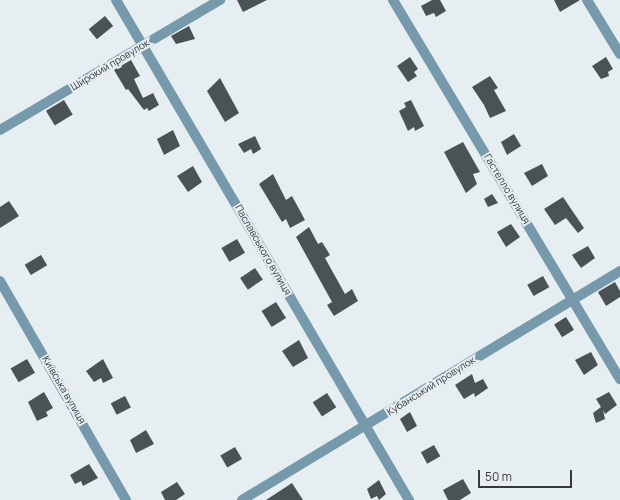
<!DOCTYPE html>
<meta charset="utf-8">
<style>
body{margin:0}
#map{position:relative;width:620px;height:500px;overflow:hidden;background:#e6eef2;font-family:Manrope,sans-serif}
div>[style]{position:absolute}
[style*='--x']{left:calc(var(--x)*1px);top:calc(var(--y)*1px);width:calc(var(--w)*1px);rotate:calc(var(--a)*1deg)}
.building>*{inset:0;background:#4b5256;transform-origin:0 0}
.minor>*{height:10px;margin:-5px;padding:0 5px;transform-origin:5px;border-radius:5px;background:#7699ac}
span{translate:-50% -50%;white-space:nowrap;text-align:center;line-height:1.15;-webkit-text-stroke:4px #e6eef2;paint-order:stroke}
.street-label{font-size:10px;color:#36393b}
.scale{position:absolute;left:478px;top:470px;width:94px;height:18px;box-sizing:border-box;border:2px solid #36393b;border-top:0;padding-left:5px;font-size:12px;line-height:14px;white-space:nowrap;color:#36393b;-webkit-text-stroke:3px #e6eef2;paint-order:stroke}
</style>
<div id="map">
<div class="building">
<i style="clip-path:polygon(237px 0,267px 0,243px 12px)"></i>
<i style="clip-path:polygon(432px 0,440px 0,446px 11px,436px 17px,434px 13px,426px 16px,421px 6px)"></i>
<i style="clip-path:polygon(554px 0,580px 0,560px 12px)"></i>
<i style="left:105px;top:16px;width:13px;height:21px;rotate:51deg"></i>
<i style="clip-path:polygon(189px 26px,195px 39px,176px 44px,171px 36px)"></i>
<i style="clip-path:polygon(410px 57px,418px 69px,414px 72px,417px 76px,408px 82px,397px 66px)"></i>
<i style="clip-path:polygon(606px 57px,613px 69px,608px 72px,609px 76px,601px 79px,592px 66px)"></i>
<i style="clip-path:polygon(131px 60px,140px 76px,134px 79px,143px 98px,153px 93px,159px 105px,149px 111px,147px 108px,144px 110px,128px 89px,126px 90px,114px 70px)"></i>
<i style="clip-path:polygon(490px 76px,498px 88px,494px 90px,506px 111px,490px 118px,484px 105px,472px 87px)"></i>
<i style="clip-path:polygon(220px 78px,239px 113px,225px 122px,207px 91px)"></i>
<i style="left:64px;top:100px;width:17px;height:21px;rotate:59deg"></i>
<i style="clip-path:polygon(411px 100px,424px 126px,415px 131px,414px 127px,408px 131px,399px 111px,406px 107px,404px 103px)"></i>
<i style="clip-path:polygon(173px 130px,180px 146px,164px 155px,157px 139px)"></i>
<i style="clip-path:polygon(514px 134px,521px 146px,507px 155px,501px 142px)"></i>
<i style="clip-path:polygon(255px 136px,261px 149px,253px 154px,251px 149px,244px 153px,238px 144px)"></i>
<i style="clip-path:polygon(463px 142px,480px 172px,473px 174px,477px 184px,466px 193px,444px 152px)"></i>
<i style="clip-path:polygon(542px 164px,548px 176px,532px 186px,524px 173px)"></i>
<i style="clip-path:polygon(193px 166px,202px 182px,188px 192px,177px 176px)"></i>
<i style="clip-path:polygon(273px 174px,286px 200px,292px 196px,305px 220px,290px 228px,286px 219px,282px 222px,259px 184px)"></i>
<i style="clip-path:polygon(492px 194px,498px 203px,488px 207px,484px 199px)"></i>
<i style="clip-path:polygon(563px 197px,584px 228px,578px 233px,566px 218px,555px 225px,544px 209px)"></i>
<i style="clip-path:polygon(9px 201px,19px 216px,0 228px,0 207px)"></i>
<i style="clip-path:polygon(511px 224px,520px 237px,506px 247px,497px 232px)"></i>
<i style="clip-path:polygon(309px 227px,318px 244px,322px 242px,330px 255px,325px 258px,345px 294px,352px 289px,358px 301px,334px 316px,327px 305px,332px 302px,296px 237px)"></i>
<i style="left:237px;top:239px;width:16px;height:18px;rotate:60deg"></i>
<i style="clip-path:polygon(588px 246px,595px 258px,581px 268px,572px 255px)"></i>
<i style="left:41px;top:255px;width:12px;height:19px;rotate:59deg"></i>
<i style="left:255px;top:268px;width:14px;height:18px;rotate:56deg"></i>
<i style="left:543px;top:276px;width:13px;height:18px;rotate:61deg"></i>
<i style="clip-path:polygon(615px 282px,620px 291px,620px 297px,606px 306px,598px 292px)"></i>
<i style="left:276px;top:302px;width:19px;height:17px;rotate:58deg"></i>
<i style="left:566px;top:317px;width:15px;height:14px;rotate:58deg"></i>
<i style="clip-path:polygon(299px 340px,308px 358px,293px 367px,282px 351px)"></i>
<i style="clip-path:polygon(591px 352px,598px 365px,584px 375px,575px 360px)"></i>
<i style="left:27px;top:359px;width:16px;height:19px;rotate:60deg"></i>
<i style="clip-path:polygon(103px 359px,113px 378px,103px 383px,101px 378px,94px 382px,86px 371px)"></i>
<i style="clip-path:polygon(472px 374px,475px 383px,483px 379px,488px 388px,475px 397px,474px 393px,464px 399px,455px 385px)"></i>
<i style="clip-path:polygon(44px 392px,53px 408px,46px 412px,48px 416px,37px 421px,28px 402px)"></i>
<i style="clip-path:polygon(609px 392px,617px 405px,605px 414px,603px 410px,605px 419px,596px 423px,593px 413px,601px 407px,596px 399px)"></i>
<i style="left:327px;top:393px;width:17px;height:17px;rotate:57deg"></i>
<i style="left:125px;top:396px;width:13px;height:16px;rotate:63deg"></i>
<i style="clip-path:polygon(410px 412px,417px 426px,407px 432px,400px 419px)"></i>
<i style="clip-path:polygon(146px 430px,154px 444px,136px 453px,130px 440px)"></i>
<i style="left:434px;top:445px;width:13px;height:15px;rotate:61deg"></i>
<i style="left:235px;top:447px;width:14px;height:17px;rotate:60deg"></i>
<i style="clip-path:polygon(89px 464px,98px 478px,83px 486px,81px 481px,75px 484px,70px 475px)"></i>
<i style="clip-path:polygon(463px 479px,471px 493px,460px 500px,448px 500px,443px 490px)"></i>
<i style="clip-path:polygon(379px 480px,386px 494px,379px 500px,377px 496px,371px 499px,367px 489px)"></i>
<i style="clip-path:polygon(177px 482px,185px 494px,176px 500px,165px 500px,161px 492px)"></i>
<i style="clip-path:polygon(292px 483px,303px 500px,266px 500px)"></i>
</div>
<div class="minor">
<i style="--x:116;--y:0;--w:580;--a:59.63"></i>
<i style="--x:393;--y:0;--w:442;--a:59.1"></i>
<i style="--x:587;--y:0;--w:63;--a:58.6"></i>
<i style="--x:0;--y:130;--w:256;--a:-30.6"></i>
<i style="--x:0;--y:281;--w:253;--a:60.1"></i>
<i style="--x:242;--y:500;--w:442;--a:-31.2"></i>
</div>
<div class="street-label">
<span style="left:110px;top:65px;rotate:-31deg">Широкий провулок</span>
<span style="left:507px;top:189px;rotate:59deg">Гастелло вулиця</span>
<span style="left:263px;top:250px;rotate:60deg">Паславського вулиця</span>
<span style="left:431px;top:386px;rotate:-32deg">Кубанський провулок</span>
<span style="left:64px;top:390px;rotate:60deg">Київська вулиця</span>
</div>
<div class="scale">50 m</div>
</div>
